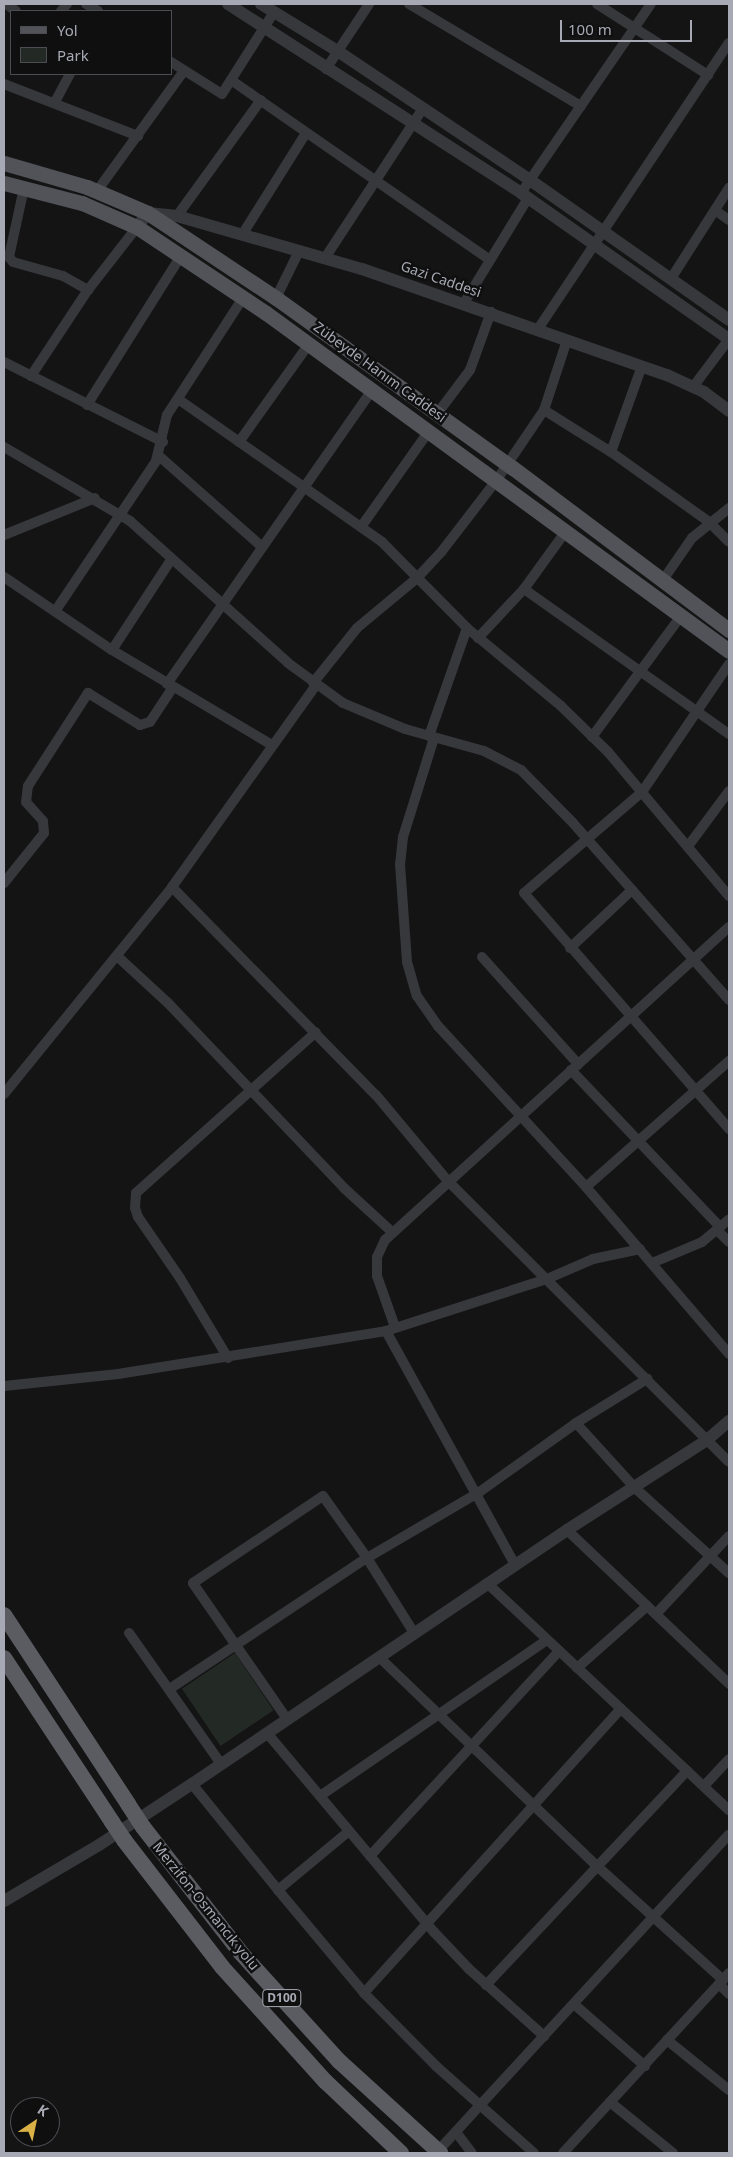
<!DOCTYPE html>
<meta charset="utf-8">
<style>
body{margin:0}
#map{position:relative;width:733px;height:2157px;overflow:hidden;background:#141415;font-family:"Noto Sans",sans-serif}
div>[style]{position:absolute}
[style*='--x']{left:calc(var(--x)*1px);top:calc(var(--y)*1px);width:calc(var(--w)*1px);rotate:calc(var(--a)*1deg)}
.green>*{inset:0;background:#232924;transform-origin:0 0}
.minor>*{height:10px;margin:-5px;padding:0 5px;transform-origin:5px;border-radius:5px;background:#37383c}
.tertiary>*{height:12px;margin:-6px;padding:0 6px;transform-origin:6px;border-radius:6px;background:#37383c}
.primary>*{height:15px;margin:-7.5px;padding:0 7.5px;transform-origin:7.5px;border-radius:7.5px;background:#525358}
.trunk>*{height:16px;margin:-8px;padding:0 8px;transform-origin:8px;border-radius:8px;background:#5a5c61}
.trunk-bridge>*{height:16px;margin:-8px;padding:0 8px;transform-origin:8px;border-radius:8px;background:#5a5c61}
span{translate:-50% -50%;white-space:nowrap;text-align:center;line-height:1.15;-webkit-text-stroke:5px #0f0f10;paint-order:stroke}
.shield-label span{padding:1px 4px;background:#0f0f10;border:1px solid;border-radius:4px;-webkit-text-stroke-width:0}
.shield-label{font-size:12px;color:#a7aab4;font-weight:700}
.street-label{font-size:14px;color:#a7aab4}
.frame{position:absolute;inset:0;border:5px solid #a7aab4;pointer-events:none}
.legend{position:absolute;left:10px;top:10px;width:162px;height:65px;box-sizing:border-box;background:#0f0f10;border:1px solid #4c4d52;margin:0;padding:6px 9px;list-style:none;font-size:15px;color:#a7aab4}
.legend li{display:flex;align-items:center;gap:10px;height:25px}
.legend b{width:25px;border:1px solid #4c4d52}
.north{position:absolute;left:10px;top:2097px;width:50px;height:50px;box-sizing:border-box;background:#0f0f10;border:1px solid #4c4d52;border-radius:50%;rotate:34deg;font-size:14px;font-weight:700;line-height:20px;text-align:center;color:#a7aab4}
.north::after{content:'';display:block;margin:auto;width:18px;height:22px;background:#dab147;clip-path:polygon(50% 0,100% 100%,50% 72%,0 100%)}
.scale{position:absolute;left:560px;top:20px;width:132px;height:22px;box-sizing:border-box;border:2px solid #a7aab4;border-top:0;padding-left:6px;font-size:15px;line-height:18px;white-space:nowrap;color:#a7aab4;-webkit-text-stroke:4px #0f0f10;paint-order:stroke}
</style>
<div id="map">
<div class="green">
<i style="left:235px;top:1653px;width:69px;height:64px;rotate:56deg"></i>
</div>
<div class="minor">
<i style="--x:6;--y:4;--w:12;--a:35"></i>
<i style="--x:86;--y:4;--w:14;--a:30"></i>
<i style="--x:409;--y:4;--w:200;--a:30.7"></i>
<i style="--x:597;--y:4;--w:132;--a:32.6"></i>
<i style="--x:61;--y:11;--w:9;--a:-49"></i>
<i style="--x:171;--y:62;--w:60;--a:32.1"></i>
<i style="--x:222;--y:94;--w:97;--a:-57.6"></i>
<i style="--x:326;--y:69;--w:78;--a:-56.5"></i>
<i style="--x:231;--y:80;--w:314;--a:34.8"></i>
<i style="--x:4;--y:84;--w:144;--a:21.2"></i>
<i style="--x:55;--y:102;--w:32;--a:-62"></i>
<i style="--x:24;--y:188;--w:71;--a:102.3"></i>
<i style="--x:9;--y:257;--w:6;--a:51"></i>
<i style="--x:13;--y:262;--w:52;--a:15.6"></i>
<i style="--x:63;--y:276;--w:29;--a:29"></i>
<i style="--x:97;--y:191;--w:148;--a:-54.1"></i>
<i style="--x:521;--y:193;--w:229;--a:-55.5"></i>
<i style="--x:715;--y:210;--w:17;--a:36"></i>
<i style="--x:177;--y:216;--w:143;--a:-54.1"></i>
<i style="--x:242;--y:235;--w:120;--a:-57.9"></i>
<i style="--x:325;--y:258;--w:179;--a:-56.8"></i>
<i style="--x:672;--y:277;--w:106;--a:-57.4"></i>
<i style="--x:276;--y:298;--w:52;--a:-63.9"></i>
<i style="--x:464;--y:303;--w:123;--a:-58.6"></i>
<i style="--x:538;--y:329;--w:344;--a:-56.3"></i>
<i style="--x:4;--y:362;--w:178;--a:26.7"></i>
<i style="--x:31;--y:376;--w:103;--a:-56.5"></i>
<i style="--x:88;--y:290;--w:80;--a:-52.1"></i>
<i style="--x:693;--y:387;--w:60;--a:-53.1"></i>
<i style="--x:178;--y:399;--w:249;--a:35"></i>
<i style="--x:382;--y:542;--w:121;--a:45.3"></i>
<i style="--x:467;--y:628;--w:122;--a:39.7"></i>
<i style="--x:561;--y:706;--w:66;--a:44.4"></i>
<i style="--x:608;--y:752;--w:188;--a:50"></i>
<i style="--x:87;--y:405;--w:176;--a:-57.8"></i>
<i style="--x:544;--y:410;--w:79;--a:32.1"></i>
<i style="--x:611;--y:452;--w:120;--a:35.5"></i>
<i style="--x:709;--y:522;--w:28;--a:45"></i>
<i style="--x:437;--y:414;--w:55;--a:-53.1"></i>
<i style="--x:470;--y:370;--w:62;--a:-70.1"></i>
<i style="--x:239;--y:442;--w:120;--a:-54.5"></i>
<i style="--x:4;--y:447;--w:146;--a:30.4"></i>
<i style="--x:130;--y:521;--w:212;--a:41.9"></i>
<i style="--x:288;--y:663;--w:68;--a:36"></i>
<i style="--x:343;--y:703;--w:67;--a:22.8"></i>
<i style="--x:405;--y:729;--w:82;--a:15.6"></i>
<i style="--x:484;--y:751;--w:42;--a:27.2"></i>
<i style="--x:521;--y:770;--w:74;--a:45.5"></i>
<i style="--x:573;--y:823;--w:236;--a:48.6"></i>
<i style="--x:611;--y:452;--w:91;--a:-70.2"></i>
<i style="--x:159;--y:456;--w:136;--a:41.4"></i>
<i style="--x:361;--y:527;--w:118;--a:-54.7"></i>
<i style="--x:4;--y:535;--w:98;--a:-22.1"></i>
<i style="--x:4;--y:577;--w:130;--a:34.1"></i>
<i style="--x:112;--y:650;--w:186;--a:30.7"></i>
<i style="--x:663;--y:580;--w:51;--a:-55.4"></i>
<i style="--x:692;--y:538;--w:48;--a:-39"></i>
<i style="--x:524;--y:589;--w:251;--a:35.3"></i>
<i style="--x:56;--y:610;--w:179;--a:-56.1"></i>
<i style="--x:156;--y:461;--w:47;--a:-76.6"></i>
<i style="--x:167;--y:415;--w:140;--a:-57"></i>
<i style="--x:478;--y:638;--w:67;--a:-46.8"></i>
<i style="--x:524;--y:589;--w:72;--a:-54.1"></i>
<i style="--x:112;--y:650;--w:108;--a:-56.8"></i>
<i style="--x:729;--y:664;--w:155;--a:124.2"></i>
<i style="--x:642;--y:792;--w:155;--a:139.4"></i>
<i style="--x:524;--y:893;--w:313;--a:49"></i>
<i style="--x:313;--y:683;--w:70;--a:-51.3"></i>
<i style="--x:357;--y:628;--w:78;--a:-39.8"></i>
<i style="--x:417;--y:578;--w:37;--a:-47"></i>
<i style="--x:442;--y:551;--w:88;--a:-52.4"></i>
<i style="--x:496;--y:481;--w:86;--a:-55.9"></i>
<i style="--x:544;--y:410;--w:74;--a:-71.8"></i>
<i style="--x:167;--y:684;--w:358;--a:-55.1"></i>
<i style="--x:429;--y:736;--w:114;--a:-70.6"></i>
<i style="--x:592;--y:737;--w:150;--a:-53.7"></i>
<i style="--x:434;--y:738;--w:104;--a:107.4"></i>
<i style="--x:403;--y:837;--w:27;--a:96"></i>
<i style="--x:400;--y:864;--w:98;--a:85.9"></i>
<i style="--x:407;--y:962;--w:35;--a:74"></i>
<i style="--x:417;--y:996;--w:37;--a:55"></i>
<i style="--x:438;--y:1026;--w:219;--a:47.4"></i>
<i style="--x:586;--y:1187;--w:220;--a:49.4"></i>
<i style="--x:689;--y:845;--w:67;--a:-53.5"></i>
<i style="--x:4;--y:883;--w:64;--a:-51.3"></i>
<i style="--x:44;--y:833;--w:12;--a:-95"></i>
<i style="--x:43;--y:821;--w:25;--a:-132"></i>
<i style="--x:26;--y:802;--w:16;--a:-83"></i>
<i style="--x:28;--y:786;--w:111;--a:-57.2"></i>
<i style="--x:88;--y:693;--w:61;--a:31.6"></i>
<i style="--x:140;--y:725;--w:10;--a:-17"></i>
<i style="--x:150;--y:722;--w:42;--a:-56.7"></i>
<i style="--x:172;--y:887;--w:291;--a:45.6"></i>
<i style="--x:376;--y:1095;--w:112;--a:50.1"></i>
<i style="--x:448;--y:1181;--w:397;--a:45"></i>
<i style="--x:570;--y:948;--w:85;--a:-43.1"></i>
<i style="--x:117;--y:956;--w:69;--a:42.7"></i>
<i style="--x:168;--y:1003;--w:255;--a:46.4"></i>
<i style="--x:344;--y:1188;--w:65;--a:42.5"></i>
<i style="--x:482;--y:957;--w:144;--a:48.1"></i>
<i style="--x:571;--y:1070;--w:216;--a:46.5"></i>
<i style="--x:4;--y:1094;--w:267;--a:-50.9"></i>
<i style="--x:172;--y:887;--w:248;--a:-54.5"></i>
<i style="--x:586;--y:1187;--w:191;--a:-41.4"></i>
<i style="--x:717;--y:1230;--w:17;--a:45"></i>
<i style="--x:652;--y:1263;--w:54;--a:-22.8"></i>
<i style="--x:702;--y:1242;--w:35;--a:-40"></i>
<i style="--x:395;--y:1327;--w:54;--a:-109.4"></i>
<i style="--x:377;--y:1276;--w:19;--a:-90"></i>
<i style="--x:377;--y:1257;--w:19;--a:-65"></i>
<i style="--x:385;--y:1240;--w:465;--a:-42.3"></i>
<i style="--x:386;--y:1331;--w:267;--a:61.1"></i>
<i style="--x:228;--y:1358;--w:93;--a:-121"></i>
<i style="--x:180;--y:1278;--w:74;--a:-124.5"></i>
<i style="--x:138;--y:1217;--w:9;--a:-108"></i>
<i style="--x:135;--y:1208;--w:15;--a:-86"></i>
<i style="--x:136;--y:1193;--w:241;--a:-41.8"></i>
<i style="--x:4;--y:1386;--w:115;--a:-6"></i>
<i style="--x:118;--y:1374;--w:271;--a:-9.1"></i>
<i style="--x:386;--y:1331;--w:169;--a:-17.9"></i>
<i style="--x:547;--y:1279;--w:50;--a:-23.5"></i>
<i style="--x:593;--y:1259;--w:48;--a:-12"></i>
<i style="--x:576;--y:1423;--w:86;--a:47.8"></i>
<i style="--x:634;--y:1487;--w:128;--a:42.2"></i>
<i style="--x:567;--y:1530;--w:224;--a:43.5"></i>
<i style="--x:487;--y:1583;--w:332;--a:43.2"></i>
<i style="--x:656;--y:1614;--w:107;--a:-46.9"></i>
<i style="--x:129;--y:1633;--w:160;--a:54.9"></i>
<i style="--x:379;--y:1657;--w:302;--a:43.8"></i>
<i style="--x:597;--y:1866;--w:170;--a:42.1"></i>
<i style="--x:577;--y:1668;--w:94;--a:-41.5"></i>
<i style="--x:171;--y:1688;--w:235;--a:-33.6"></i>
<i style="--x:367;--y:1558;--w:129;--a:-30.4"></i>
<i style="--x:478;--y:1493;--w:120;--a:-35.5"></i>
<i style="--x:576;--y:1423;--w:84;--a:-31.8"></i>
<i style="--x:287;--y:1719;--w:165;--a:-124.7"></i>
<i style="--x:193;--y:1583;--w:156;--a:-33.8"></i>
<i style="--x:323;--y:1496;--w:76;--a:54.6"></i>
<i style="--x:367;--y:1558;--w:89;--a:57.9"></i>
<i style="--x:267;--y:1733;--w:260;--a:50"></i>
<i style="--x:434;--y:1932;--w:51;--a:46.6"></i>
<i style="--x:469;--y:1969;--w:101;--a:41.8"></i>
<i style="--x:192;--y:1784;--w:136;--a:50.9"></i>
<i style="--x:278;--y:1890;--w:92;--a:-39.7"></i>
<i style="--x:704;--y:1786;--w:37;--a:-47"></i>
<i style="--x:320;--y:1796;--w:275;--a:-34.5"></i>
<i style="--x:370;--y:1856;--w:279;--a:-47.3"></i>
<i style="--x:278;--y:1890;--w:134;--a:50.1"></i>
<i style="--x:364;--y:1993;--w:103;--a:45.4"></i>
<i style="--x:436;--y:2066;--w:131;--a:41.6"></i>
<i style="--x:719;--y:1984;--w:14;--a:45"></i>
<i style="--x:486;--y:1985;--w:294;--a:-46.8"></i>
<i style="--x:364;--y:1993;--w:383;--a:-47.9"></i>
<i style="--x:575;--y:2005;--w:93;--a:41.1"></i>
<i style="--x:667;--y:2040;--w:80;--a:38.9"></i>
<i style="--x:610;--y:2102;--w:81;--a:39"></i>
<i style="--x:456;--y:2132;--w:26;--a:53"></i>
<i style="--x:438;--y:2151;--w:430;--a:-47.4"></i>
<i style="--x:563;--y:2153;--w:245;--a:-47.3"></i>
</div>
<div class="tertiary">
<i style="--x:228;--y:4;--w:349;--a:32.8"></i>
<i style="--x:521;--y:193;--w:254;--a:35.1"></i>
<i style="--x:261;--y:4;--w:92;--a:31.6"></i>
<i style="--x:339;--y:52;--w:230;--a:33.8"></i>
<i style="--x:530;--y:180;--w:243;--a:35.1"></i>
<i style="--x:137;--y:227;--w:18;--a:-52"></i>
<i style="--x:148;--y:213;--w:29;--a:6"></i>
<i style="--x:177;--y:216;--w:192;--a:16"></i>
<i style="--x:362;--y:269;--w:323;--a:19.2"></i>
<i style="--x:667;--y:375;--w:41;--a:24.7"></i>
<i style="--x:704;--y:392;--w:31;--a:37"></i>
<i style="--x:4;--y:1901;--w:110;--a:-30.5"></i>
<i style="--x:99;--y:1845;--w:111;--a:-33.3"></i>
<i style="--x:192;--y:1784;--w:453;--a:-34.1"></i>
<i style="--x:567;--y:1530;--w:166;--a:-32.7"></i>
<i style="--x:707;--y:1440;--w:29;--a:-41"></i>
</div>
<div class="primary">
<i style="--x:4;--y:163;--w:86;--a:16.1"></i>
<i style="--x:87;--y:187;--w:66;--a:23.1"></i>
<i style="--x:148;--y:213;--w:154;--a:33.6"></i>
<i style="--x:276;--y:298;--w:292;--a:35.7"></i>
<i style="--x:513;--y:468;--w:270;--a:36.9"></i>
<i style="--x:4;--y:183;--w:81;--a:14.4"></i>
<i style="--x:82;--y:203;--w:60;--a:23.6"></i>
<i style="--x:137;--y:227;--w:155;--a:33.7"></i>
<i style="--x:266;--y:313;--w:573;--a:36.13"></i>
</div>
<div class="trunk">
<i style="--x:4;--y:1615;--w:226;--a:56.7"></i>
<i style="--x:4;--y:1658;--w:196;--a:56.6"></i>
<i style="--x:143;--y:1827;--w:160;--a:52.1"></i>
<i style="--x:241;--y:1953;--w:146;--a:47.8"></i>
<i style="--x:339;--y:2061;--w:137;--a:42.3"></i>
<i style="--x:124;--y:1840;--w:160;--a:52.3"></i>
<i style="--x:222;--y:1967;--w:154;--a:47.9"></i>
<i style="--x:325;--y:2081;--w:105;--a:43.5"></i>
</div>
<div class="trunk-bridge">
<i style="--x:128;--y:1804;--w:27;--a:57"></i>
<i style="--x:112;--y:1822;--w:22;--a:56"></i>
</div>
<div class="shield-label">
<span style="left:282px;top:1998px">D100</span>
</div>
<div class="street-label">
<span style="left:441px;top:279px;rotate:19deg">Gazi Caddesi</span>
<span style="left:380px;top:372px;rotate:36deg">Zübeyde Hanım Caddesi</span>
<span style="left:206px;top:1906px;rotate:51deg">Merzifon-Osmancık yolu</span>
</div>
<div class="frame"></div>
<ul class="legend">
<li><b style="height:6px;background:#525358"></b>Yol</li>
<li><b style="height:14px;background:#232924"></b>Park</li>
</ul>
<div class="north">K</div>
<div class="scale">100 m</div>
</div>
